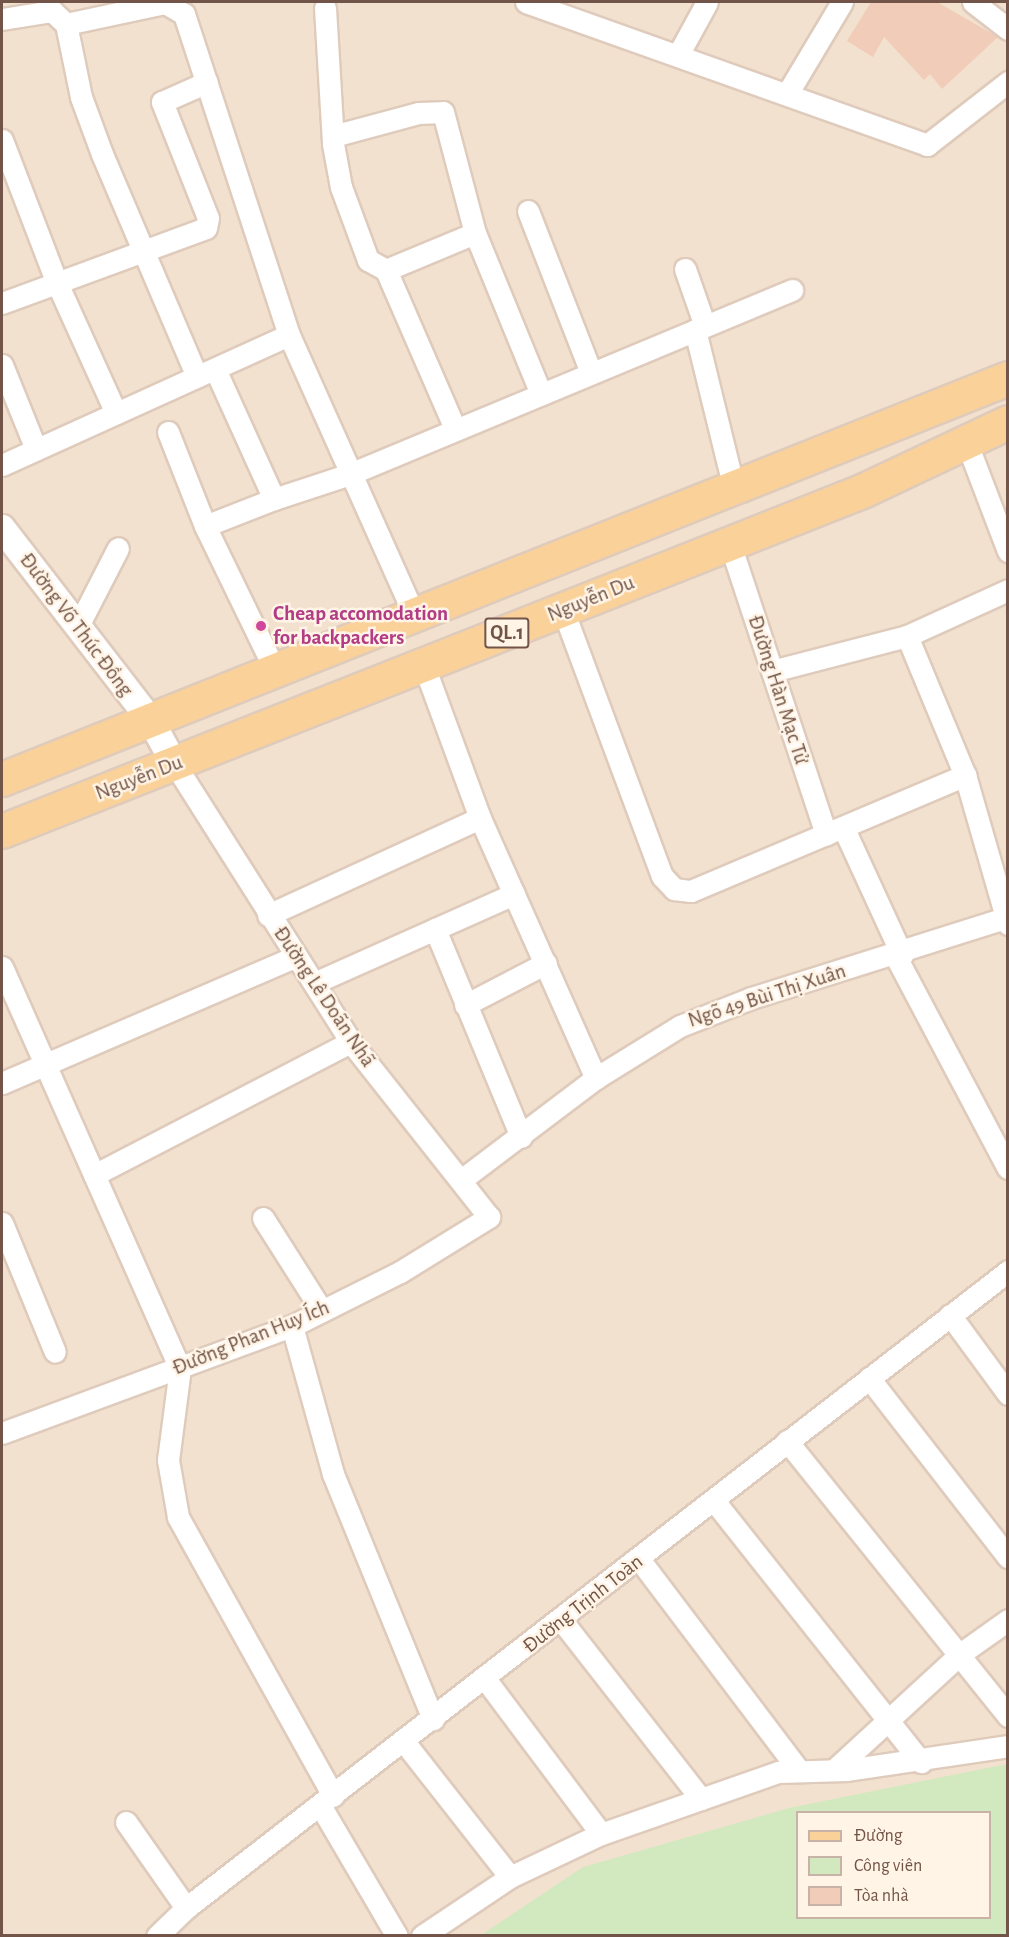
<!DOCTYPE html>
<meta charset="utf-8">
<style>
body{margin:0}
#map{position:relative;width:1009px;height:1937px;overflow:hidden;background:#fcf0e0;font-family:"Alegreya Sans",sans-serif}
div>[style]{position:absolute}
[style*='--x']{left:calc(var(--x)*1px);top:calc(var(--y)*1px);width:calc(var(--w)*1px);rotate:calc(var(--a)*1deg)}
.residential>*{inset:0;background:#f3e1cf}
.green>*{inset:0;background:#d2e8bf}
.building>*{inset:0;background:#f1ccb8}
.roads{filter:drop-shadow(2px 0 #dfcbbc) drop-shadow(-2px 0 #dfcbbc) drop-shadow(0 2px #dfcbbc) drop-shadow(0 -2px #dfcbbc)}
.minor>*{height:21px;margin:-10.5px;padding:0 10.5px;transform-origin:10.5px;border-radius:10.5px;background:#fff}
.tertiary>*{height:26px;margin:-13px;padding:0 13px;transform-origin:13px;border-radius:13px;background:#fff}
.primary>*{height:33px;margin:-16.5px;padding:0 16.5px;transform-origin:16.5px;border-radius:16.5px;background:#fad198}
.dots>*{width:16px;height:16px;translate:-50% -50%;box-sizing:border-box;border:3px solid #fff4e6;border-radius:50%}
span{translate:-50% -50%;white-space:nowrap;text-align:center;line-height:1.15;-webkit-text-stroke:5px #fff4e6;paint-order:stroke}
.shield-label span{padding:2px 4px;background:#fff4e6;border:2px solid;border-radius:4px;-webkit-text-stroke-width:0}
.shield-label{font-size:20px;color:#725548;font-weight:700}
.street-label{font-size:21px;color:#725548}
.hotel-label{font-size:21px;color:#b23c85;font-weight:700}
.left{translate:0 -50%;text-align:left}
.frame{position:absolute;inset:0;border:3px solid #725548;pointer-events:none}
.legend{position:absolute;left:796px;top:1811px;width:195px;height:108px;box-sizing:border-box;background:#fff4e6;border:2px solid #c7b4a7;margin:0;padding:8px 10px;list-style:none;font-size:18px;color:#725548}
.legend li{display:flex;align-items:center;gap:12px;height:30px}
.legend b{width:30px;border:2px solid #c7b4a7}
</style>
<div id="map">
<div class="residential">
<i style="clip-path:polygon(evenodd,2px 2px,1007px 2px,1007px 1935px,2px 1936px,2px 2px,798px 1812px,990px 1812px,990px 1918px,798px 1918px,798px 1812px)"></i>
</div>
<div class="green">
<i style="clip-path:polygon(evenodd,1007px 1764px,1007px 1935px,481px 1935px,583px 1867px,789px 1808px,1007px 1764px,798px 1812px,990px 1812px,990px 1918px,798px 1918px,798px 1812px)"></i>
</div>
<div class="building">
<i style="clip-path:polygon(871px 2px,937px 2px,998px 37px,942px 89px,930px 74px,924px 80px,884px 37px,873px 57px,847px 41px)"></i>
</div>
<div class="roads">
<div class="minor">
<i style="--x:526;--y:2;--w:426;--a:19.6"></i>
<i style="--x:927;--y:145;--w:103;--a:-37.9"></i>
<i style="--x:973;--y:2;--w:44;--a:37.6"></i>
<i style="--x:325;--y:8;--w:136;--a:86.6"></i>
<i style="--x:333;--y:144;--w:44;--a:79.5"></i>
<i style="--x:341;--y:187;--w:78;--a:69.7"></i>
<i style="--x:368;--y:260;--w:21;--a:29"></i>
<i style="--x:386;--y:270;--w:96;--a:-22.6"></i>
<i style="--x:2;--y:19;--w:51;--a:-9.1"></i>
<i style="--x:52;--y:11;--w:19;--a:43"></i>
<i style="--x:66;--y:24;--w:101;--a:-12"></i>
<i style="--x:165;--y:3;--w:22;--a:30"></i>
<i style="--x:184;--y:14;--w:338;--a:71.9"></i>
<i style="--x:289;--y:335;--w:309;--a:65.9"></i>
<i style="--x:66;--y:24;--w:75;--a:78.4"></i>
<i style="--x:81;--y:97;--w:61;--a:69.8"></i>
<i style="--x:102;--y:154;--w:242;--a:66.9"></i>
<i style="--x:678;--y:55;--w:60;--a:-61.3"></i>
<i style="--x:787;--y:94;--w:107;--a:-59.1"></i>
<i style="--x:333;--y:136;--w:88;--a:-15.1"></i>
<i style="--x:418;--y:113;--w:25;--a:-2"></i>
<i style="--x:443;--y:112;--w:125;--a:75.2"></i>
<i style="--x:475;--y:233;--w:174;--a:67.7"></i>
<i style="--x:2;--y:140;--w:153;--a:69"></i>
<i style="--x:57;--y:283;--w:143;--a:65.6"></i>
<i style="--x:528;--y:211;--w:174;--a:68.7"></i>
<i style="--x:685;--y:269;--w:60;--a:70.7"></i>
<i style="--x:386;--y:270;--w:173;--a:66.5"></i>
<i style="--x:2;--y:303;--w:217;--a:-20.2"></i>
<i style="--x:206;--y:228;--w:10;--a:-79"></i>
<i style="--x:208;--y:218;--w:125;--a:-111.6"></i>
<i style="--x:162;--y:102;--w:49;--a:-24"></i>
<i style="--x:695;--y:330;--w:164;--a:76.2"></i>
<i style="--x:2;--y:365;--w:91;--a:68"></i>
<i style="--x:215;--y:369;--w:143;--a:65.6"></i>
<i style="--x:274;--y:499;--w:80;--a:-18.2"></i>
<i style="--x:350;--y:474;--w:479;--a:-22.6"></i>
<i style="--x:168;--y:432;--w:101;--a:68.5"></i>
<i style="--x:205;--y:526;--w:162;--a:64.1"></i>
<i style="--x:966;--y:441;--w:118;--a:69.1"></i>
<i style="--x:2;--y:465;--w:315;--a:-24.4"></i>
<i style="--x:205;--y:526;--w:74;--a:-21.4"></i>
<i style="--x:730;--y:544;--w:306;--a:71.7"></i>
<i style="--x:563;--y:610;--w:284;--a:69.6"></i>
<i style="--x:662;--y:876;--w:18;--a:47"></i>
<i style="--x:674;--y:889;--w:17;--a:7"></i>
<i style="--x:691;--y:891;--w:298;--a:-22.9"></i>
<i style="--x:79;--y:624;--w:85;--a:-62.8"></i>
<i style="--x:907;--y:636;--w:151;--a:67.4"></i>
<i style="--x:965;--y:775;--w:155;--a:73.9"></i>
<i style="--x:424;--y:666;--w:162;--a:69.8"></i>
<i style="--x:480;--y:818;--w:285;--a:66"></i>
<i style="--x:772;--y:671;--w:139;--a:-14.5"></i>
<i style="--x:907;--y:636;--w:111;--a:-24.5"></i>
<i style="--x:844;--y:829;--w:139;--a:65.3"></i>
<i style="--x:268;--y:915;--w:233;--a:-24.6"></i>
<i style="--x:435;--y:929;--w:225;--a:67.5"></i>
<i style="--x:895;--y:955;--w:241;--a:62.1"></i>
<i style="--x:2;--y:967;--w:439;--a:66.1"></i>
<i style="--x:180;--y:1368;--w:93;--a:97.4"></i>
<i style="--x:168;--y:1460;--w:58;--a:80"></i>
<i style="--x:178;--y:1517;--w:319;--a:60.9"></i>
<i style="--x:314;--y:983;--w:219;--a:-24"></i>
<i style="--x:465;--y:1005;--w:91;--a:-27.4"></i>
<i style="--x:2;--y:1083;--w:318;--a:-23.3"></i>
<i style="--x:94;--y:1175;--w:289;--a:-27.4"></i>
<i style="--x:461;--y:1180;--w:169;--a:-37.1"></i>
<i style="--x:596;--y:1078;--w:99;--a:-31.8"></i>
<i style="--x:680;--y:1026;--w:76;--a:-21.5"></i>
<i style="--x:751;--y:998;--w:269;--a:-17.5"></i>
<i style="--x:263;--y:1218;--w:110;--a:57.6"></i>
<i style="--x:2;--y:1223;--w:139;--a:67.7"></i>
<i style="--x:950;--y:1315;--w:98;--a:53.7"></i>
<i style="--x:292;--y:1326;--w:154;--a:74.5"></i>
<i style="--x:333;--y:1474;--w:265;--a:67.8"></i>
<i style="--x:869;--y:1378;--w:227;--a:52.2"></i>
<i style="--x:2;--y:1433;--w:309;--a:-20.3"></i>
<i style="--x:292;--y:1326;--w:121;--a:-26.6"></i>
<i style="--x:400;--y:1272;--w:105;--a:-31.7"></i>
<i style="--x:489;--y:1217;--w:223;--a:-128.3"></i>
<i style="--x:351;--y:1042;--w:328;--a:-122.4"></i>
<i style="--x:787;--y:1441;--w:353;--a:51.2"></i>
<i style="--x:715;--y:1502;--w:332;--a:51.6"></i>
<i style="--x:639;--y:1559;--w:263;--a:52.9"></i>
<i style="--x:562;--y:1621;--w:226;--a:52"></i>
<i style="--x:486;--y:1680;--w:192;--a:53.2"></i>
<i style="--x:405;--y:1743;--w:170;--a:51.9"></i>
<i style="--x:834;--y:1770;--w:171;--a:-42.6"></i>
<i style="--x:960;--y:1654;--w:59;--a:-35.3"></i>
<i style="--x:320;--y:1805;--w:152;--a:59.6"></i>
<i style="--x:126;--y:1822;--w:105;--a:55.1"></i>
<i style="--x:157;--y:1936;--w:40;--a:-44"></i>
<i style="--x:186;--y:1908;--w:1040;--a:-37.77"></i>
<i style="--x:422;--y:1936;--w:106;--a:-33.8"></i>
<i style="--x:510;--y:1877;--w:101;--a:-25.3"></i>
<i style="--x:601;--y:1834;--w:188;--a:-19.3"></i>
<i style="--x:778;--y:1772;--w:68;--a:-1.7"></i>
<i style="--x:846;--y:1770;--w:164;--a:-8.4"></i>
</div>
<div class="tertiary">
<i style="--x:2;--y:528;--w:244;--a:52.3"></i>
<i style="--x:151;--y:721;--w:50;--a:61.4"></i>
</div>
<div class="primary">
<i style="--x:2;--y:779;--w:1083;--a:-21.73"></i>
<i style="--x:2;--y:831;--w:925;--a:-21.57"></i>
<i style="--x:862;--y:491;--w:161;--a:-25.3"></i>
</div>
</div>
<div class="dots">
<i style="left:261px;top:626px;background:#d1479c"></i>
</div>
<div class="shield-label">
<span style="left:507px;top:633px">QL.1</span>
</div>
<div class="street-label">
<span style="left:591px;top:599px;rotate:-22deg">Nguyễn Du</span>
<span style="left:76px;top:625px;rotate:53deg">Đường Võ Thúc Đồng</span>
<span style="left:778px;top:690px;rotate:72deg">Đường Hàn Mạc Tử</span>
<span style="left:139px;top:778px;rotate:-21deg">Nguyễn Du</span>
<span style="left:767px;top:996px;rotate:-18deg">Ngõ 49 Bùi Thị Xuân</span>
<span style="left:324px;top:997px;rotate:56deg">Đường Lê Doãn Nhã</span>
<span style="left:251px;top:1338px;rotate:-22deg">Đường Phan Huy Ích</span>
<span style="left:583px;top:1604px;rotate:-38deg">Đường Trịnh Toàn</span>
</div>
<div class="hotel-label">
<span class="left" style="left:273px;top:626px">Cheap accomodation<br>for backpackers</span>
</div>
<div class="frame"></div>
<ul class="legend">
<li><b style="height:8px;background:#fad198"></b>Đường</li>
<li><b style="height:16px;background:#d2e8bf"></b>Công viên</li>
<li><b style="height:16px;background:#f1ccb8"></b>Tòa nhà</li>
</ul>
</div>
